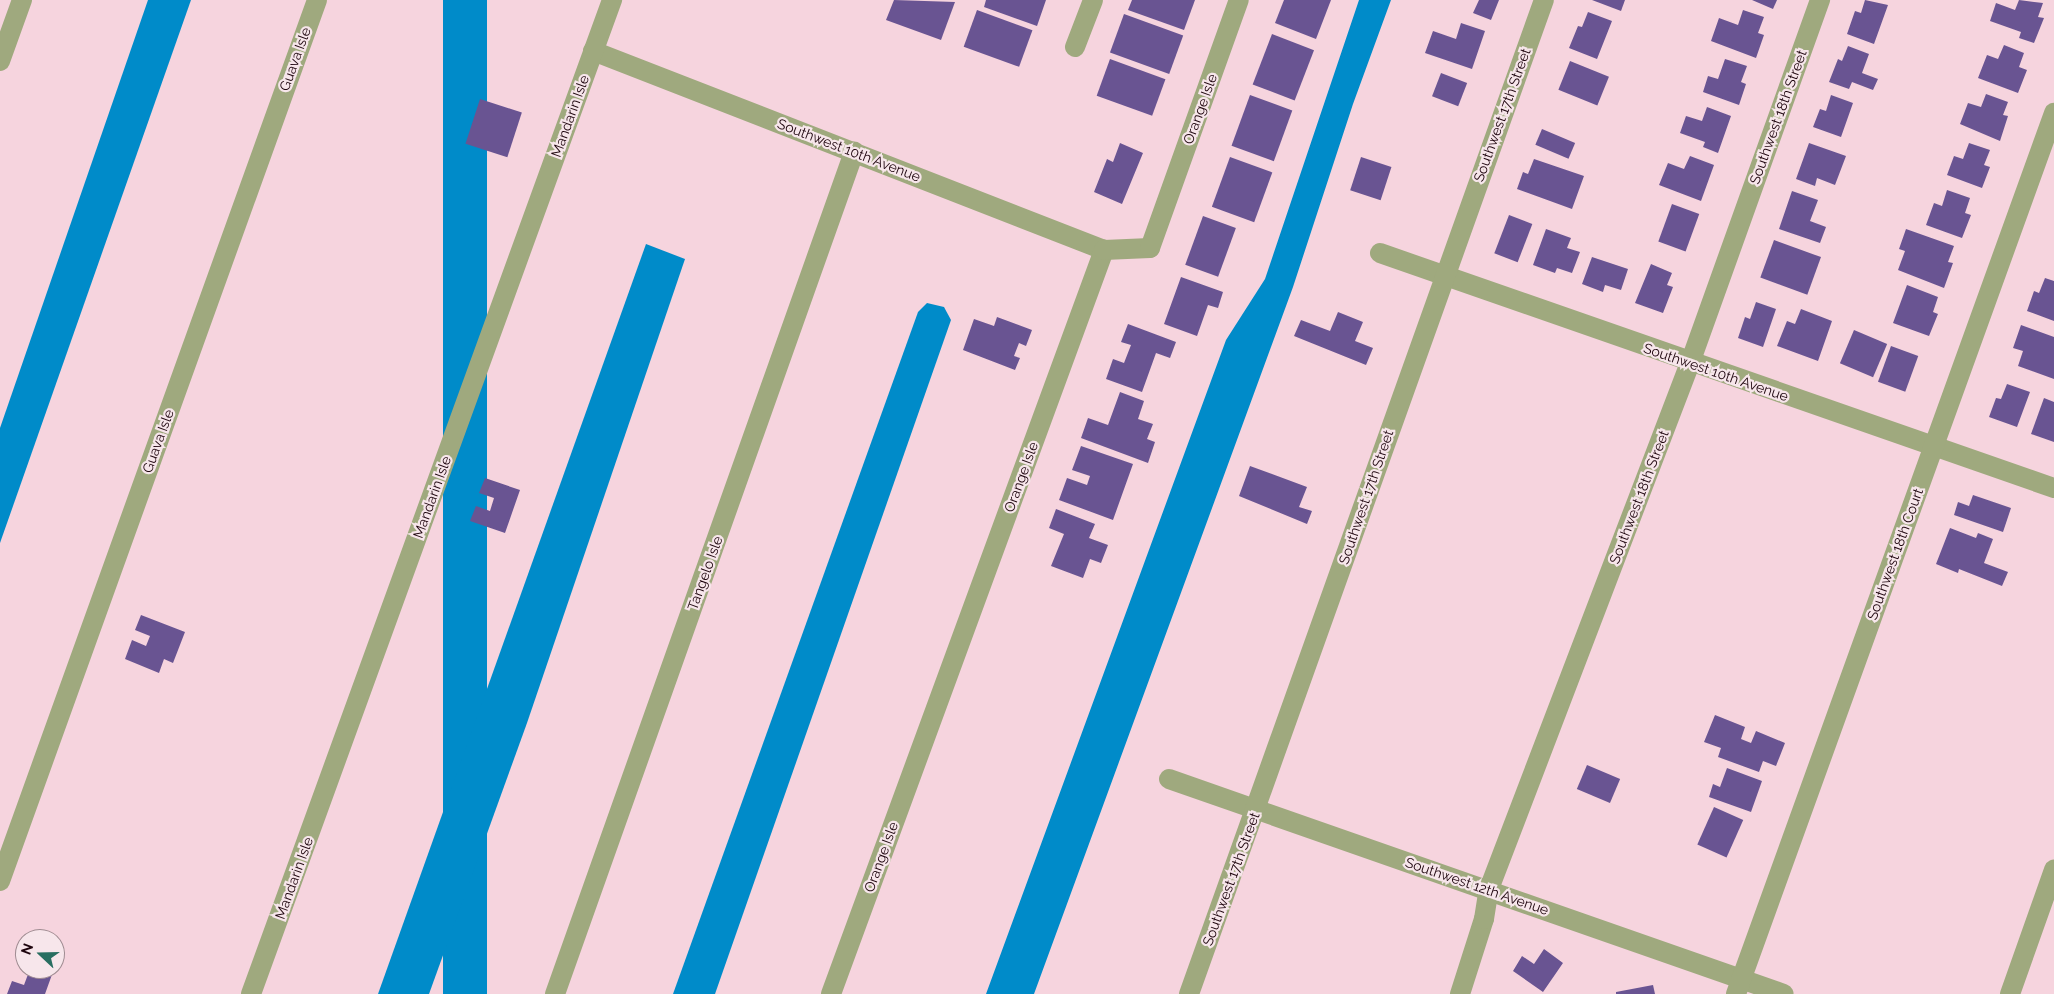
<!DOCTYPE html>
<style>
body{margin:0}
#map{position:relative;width:2054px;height:994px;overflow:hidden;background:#f6d4de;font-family:Raleway,sans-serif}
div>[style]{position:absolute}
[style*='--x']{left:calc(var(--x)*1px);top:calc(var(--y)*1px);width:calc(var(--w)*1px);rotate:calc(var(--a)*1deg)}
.water>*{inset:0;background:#008bc9;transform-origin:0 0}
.building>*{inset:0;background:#695492;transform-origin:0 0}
.street>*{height:20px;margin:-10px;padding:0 10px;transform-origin:10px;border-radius:10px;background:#9fa97e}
span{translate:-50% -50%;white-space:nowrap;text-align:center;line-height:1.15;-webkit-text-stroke:4.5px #f7e6eb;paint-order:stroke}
.street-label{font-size:14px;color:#1d040d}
.north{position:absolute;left:15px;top:929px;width:50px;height:50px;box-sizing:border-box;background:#f7e6eb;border:1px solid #a08c92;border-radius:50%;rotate:291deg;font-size:14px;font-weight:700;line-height:20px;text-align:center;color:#1d040d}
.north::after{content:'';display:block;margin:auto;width:18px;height:22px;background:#296e61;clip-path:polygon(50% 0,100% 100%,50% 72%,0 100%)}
</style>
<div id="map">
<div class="water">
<i style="clip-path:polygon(148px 0,191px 0,0 543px,0 428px)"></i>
<i style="left:443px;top:0;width:44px;height:1055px"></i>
<i style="clip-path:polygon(1359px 0,1391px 0,1353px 104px,1293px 287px,1034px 994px,986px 994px,1226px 340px,1265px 279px)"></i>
<i style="clip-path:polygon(646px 244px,685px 259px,527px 723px,429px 994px,378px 994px)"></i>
<i style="clip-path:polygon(927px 303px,944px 307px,951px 320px,715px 994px,673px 994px,918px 312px)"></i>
</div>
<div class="building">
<i style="clip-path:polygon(894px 0,955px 2px,941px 40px,886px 20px)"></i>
<i style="clip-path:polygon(986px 0,1046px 0,1037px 26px,984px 7px)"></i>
<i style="clip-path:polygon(1132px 0,1195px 0,1184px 30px,1128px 10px)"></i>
<i style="clip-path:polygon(1284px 0,1331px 0,1316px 39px,1275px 23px)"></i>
<i style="clip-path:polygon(1479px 0,1499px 0,1491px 20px,1473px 13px)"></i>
<i style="clip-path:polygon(1592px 0,1625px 0,1621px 11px)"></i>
<i style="clip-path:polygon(1752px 0,1777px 0,1773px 9px)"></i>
<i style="clip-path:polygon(1865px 0,1888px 5px,1874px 44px,1847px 34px,1855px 11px,1861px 13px)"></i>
<i style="clip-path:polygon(2019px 0,2043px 3px,2038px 17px,2044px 18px,2034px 43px,2019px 38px,2021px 32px,1990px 21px,1996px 3px,2015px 10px)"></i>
<i style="left:977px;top:10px;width:59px;height:39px;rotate:20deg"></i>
<i style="clip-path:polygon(1743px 10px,1764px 17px,1758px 33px,1764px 35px,1756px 58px,1711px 41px,1719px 18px,1738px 25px)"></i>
<i style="clip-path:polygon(1588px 12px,1612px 21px,1597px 59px,1569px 48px,1578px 26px,1582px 27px)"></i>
<i style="left:1124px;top:14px;width:63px;height:41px;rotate:20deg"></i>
<i style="clip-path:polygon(1461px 23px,1485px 31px,1472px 69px,1425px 53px,1433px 31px,1456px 39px)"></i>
<i style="left:1272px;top:34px;width:45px;height:54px;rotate:21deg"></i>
<i style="clip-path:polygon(2004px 45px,2024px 53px,2019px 67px,2027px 70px,2018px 93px,1978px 78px,1987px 55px,1998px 59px)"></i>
<i style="clip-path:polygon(1848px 46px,1869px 54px,1862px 73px,1878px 79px,1873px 90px,1852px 82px,1849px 89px,1829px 82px,1838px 59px,1842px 61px)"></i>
<i style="left:1110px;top:59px;width:59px;height:39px;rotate:20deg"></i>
<i style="clip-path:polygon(1725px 59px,1747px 66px,1741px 82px,1746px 84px,1739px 105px,1703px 92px,1708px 76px,1718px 79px)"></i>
<i style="left:1570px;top:61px;width:42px;height:31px;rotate:22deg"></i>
<i style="left:1441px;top:73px;width:28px;height:25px;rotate:21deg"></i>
<i style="clip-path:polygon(1986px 94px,2008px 102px,2003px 115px,2008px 116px,2000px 141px,1960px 124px,1968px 103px,1981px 107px)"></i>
<i style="left:1250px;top:95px;width:45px;height:54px;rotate:20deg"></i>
<i style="clip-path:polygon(1831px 95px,1853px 103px,1841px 137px,1813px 127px,1820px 109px,1826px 111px)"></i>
<i style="left:480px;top:99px;width:44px;height:47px;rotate:18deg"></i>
<i style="clip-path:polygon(1707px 107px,1731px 116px,1718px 153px,1703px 147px,1705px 142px,1680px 133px,1686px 116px,1702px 121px)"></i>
<i style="left:1542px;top:129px;width:36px;height:17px;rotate:23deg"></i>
<i style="clip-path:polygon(1120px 143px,1143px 153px,1122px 204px,1094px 192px,1107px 159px,1113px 162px)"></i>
<i style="clip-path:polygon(1809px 143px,1846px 156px,1835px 185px,1817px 178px,1815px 186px,1796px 179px)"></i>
<i style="clip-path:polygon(1969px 143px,1990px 150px,1984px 165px,1990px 167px,1982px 188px,1947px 175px,1954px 156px,1963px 159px)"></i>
<i style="clip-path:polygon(1690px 156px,1714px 165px,1701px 201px,1659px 185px,1668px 163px,1684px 169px)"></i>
<i style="left:1230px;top:157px;width:45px;height:53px;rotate:20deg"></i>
<i style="left:1361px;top:157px;width:32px;height:35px;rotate:18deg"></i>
<i style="clip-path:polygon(1534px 159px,1584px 176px,1572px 209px,1517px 189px,1523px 172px,1528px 174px)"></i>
<i style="clip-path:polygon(1947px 190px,1970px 198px,1965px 213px,1971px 215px,1962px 238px,1926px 225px,1934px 203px,1942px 206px)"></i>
<i style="clip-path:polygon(1792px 191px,1818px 200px,1810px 221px,1826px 227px,1820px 243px,1779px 229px)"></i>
<i style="left:1672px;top:204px;width:29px;height:40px;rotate:20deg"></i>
<i style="left:1509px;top:215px;width:25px;height:41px;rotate:21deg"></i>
<i style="left:1203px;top:216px;width:35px;height:52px;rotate:20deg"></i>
<i style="clip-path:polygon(1546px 229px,1571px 238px,1567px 248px,1580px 252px,1572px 273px,1557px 268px,1555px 273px,1533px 265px)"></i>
<i style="clip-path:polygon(1906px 229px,1954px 246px,1948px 262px,1953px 263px,1944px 288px,1898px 270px,1905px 251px,1899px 249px)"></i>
<i style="left:1774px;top:240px;width:50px;height:40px;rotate:20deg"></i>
<i style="clip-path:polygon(1592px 257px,1628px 269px,1621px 290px,1605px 285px,1603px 292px,1582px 284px)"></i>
<i style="clip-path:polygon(1651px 264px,1672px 273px,1667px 285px,1673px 287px,1663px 313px,1635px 303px)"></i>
<i style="clip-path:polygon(1181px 277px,1223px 292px,1218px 308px,1208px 305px,1197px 336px,1164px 324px)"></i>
<i style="clip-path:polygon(2045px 278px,2054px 281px,2054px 321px,2027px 311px,2034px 291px,2039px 293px)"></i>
<i style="clip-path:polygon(1907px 285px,1938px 297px,1933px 312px,1938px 314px,1929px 336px,1893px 323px)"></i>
<i style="clip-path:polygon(1756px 302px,1776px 309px,1763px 347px,1738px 338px,1745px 317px,1750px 319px)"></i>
<i style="clip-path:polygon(1801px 309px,1832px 321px,1818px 361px,1777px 346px,1787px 321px,1795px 324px)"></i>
<i style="clip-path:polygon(1338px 312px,1363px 322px,1355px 341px,1373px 348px,1366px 365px,1294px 336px,1301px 320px,1330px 331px)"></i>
<i style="clip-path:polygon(997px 317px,1032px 330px,1026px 346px,1019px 343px,1014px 356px,1020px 358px,1015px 370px,963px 350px,974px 319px,994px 326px)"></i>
<i style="clip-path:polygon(1128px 324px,1176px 342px,1170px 358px,1156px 353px,1142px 392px,1106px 379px,1113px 359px,1124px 363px,1131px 345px,1121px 342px)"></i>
<i style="clip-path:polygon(2021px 325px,2054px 337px,2054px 379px,2018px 366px,2023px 351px,2013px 348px)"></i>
<i style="left:1854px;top:330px;width:36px;height:36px;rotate:23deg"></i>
<i style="left:1891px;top:346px;width:29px;height:38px;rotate:20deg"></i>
<i style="clip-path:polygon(2007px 384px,2030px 392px,2017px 427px,1989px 417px,1996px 398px,2001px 399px)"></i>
<i style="clip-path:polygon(1120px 392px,1144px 401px,1138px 419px,1153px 424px,1147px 439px,1155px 442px,1148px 463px,1081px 438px,1088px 418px,1108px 425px)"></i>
<i style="clip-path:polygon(2044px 398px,2054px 402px,2054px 442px,2031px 434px)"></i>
<i style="clip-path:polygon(1081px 446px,1133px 464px,1113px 520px,1059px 500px,1067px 478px,1087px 485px,1090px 476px,1072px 470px)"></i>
<i style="clip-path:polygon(1250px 466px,1307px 487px,1299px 507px,1312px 511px,1307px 524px,1239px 496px)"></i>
<i style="clip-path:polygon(485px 478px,520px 490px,505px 533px,470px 521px,476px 506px,490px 511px,494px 498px,479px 493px)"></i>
<i style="clip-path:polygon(1973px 495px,2011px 508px,2003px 532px,1954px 515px,1958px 502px,1969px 506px)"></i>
<i style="clip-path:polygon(1056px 509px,1095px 524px,1089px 538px,1108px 545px,1101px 563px,1090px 559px,1083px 578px,1051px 566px,1064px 534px,1049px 528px)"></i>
<i style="clip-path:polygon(1950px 528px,1976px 538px,1978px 533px,1993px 539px,1984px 563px,2008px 572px,2002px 586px,1959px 569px,1958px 573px,1936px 564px)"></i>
<i style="clip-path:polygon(141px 615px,185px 632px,173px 663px,164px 659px,159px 673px,125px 659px,132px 640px,146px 646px,150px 636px,135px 630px)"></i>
<i style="clip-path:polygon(1715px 715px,1745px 727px,1741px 739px,1751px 743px,1756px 731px,1785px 743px,1776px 766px,1763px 761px,1759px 772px,1718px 757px,1721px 748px,1704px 742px)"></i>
<i style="left:1587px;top:765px;width:36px;height:26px;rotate:23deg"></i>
<i style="clip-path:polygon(1727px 768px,1762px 781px,1751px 812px,1709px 797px,1713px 784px,1720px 787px)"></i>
<i style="left:1714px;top:807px;width:32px;height:41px;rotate:24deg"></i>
<i style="clip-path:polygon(25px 946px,25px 967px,18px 964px)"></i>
<i style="clip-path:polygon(1544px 949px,1563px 963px,1543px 992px,1513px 971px,1522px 956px,1534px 964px)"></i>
<i style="clip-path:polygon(30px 969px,54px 969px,45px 994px,7px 994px,12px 981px,24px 985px)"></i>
<i style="clip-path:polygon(1653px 985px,1655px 994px,1616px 994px,1616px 992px)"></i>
</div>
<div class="street">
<i style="--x:1075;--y:47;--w:50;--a:-69"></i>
<i style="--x:593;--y:51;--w:548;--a:21.28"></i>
<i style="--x:0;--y:61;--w:65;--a:-70.2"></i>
<i style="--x:1380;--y:253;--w:714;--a:19.22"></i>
<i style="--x:1169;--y:779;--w:651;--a:19.27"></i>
<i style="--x:0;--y:881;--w:936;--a:-70.21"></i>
<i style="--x:251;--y:994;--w:1058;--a:-70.04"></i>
<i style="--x:555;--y:994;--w:894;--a:-70.45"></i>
<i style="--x:831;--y:994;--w:793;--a:-69.85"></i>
<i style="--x:1104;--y:250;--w:46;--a:-2.5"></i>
<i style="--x:1150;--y:248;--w:263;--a:-70.3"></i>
<i style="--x:1189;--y:994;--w:1055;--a:-70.35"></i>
<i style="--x:1460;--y:994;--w:79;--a:-72.3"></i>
<i style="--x:1484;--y:919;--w:30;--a:-81"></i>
<i style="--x:1489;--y:889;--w:563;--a:-69.09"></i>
<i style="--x:1690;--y:363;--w:386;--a:-70.3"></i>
<i style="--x:1736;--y:994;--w:937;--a:-70.15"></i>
<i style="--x:2010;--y:994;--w:132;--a:-70.5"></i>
</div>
<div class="street-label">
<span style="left:295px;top:59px;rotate:-70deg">Guava Isle</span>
<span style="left:1200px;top:109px;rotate:-70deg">Orange Isle</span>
<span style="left:1502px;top:115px;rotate:-70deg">Southwest 17th Street</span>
<span style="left:570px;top:116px;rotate:-70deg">Mandarin Isle</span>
<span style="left:1778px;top:117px;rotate:-70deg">Southwest 18th Street</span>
<span style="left:849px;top:150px;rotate:21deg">Southwest 10th Avenue</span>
<span style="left:1716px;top:372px;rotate:19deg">Southwest 10th Avenue</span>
<span style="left:158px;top:441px;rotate:-70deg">Guava Isle</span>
<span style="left:1021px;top:477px;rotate:-70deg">Orange Isle</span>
<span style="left:432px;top:497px;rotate:-70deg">Mandarin Isle</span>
<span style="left:1366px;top:497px;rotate:-71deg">Southwest 17th Street</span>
<span style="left:1639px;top:497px;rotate:-69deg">Southwest 18th Street</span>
<span style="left:1895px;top:554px;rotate:-70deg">Southwest 18th Court</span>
<span style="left:705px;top:573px;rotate:-70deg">Tangelo Isle</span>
<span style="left:881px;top:857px;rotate:-70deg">Orange Isle</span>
<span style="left:294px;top:878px;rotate:-70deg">Mandarin Isle</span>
<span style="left:1231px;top:879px;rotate:-70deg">Southwest 17th Street</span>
<span style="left:1477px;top:886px;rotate:19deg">Southwest 12th Avenue</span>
</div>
<div class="north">N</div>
</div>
